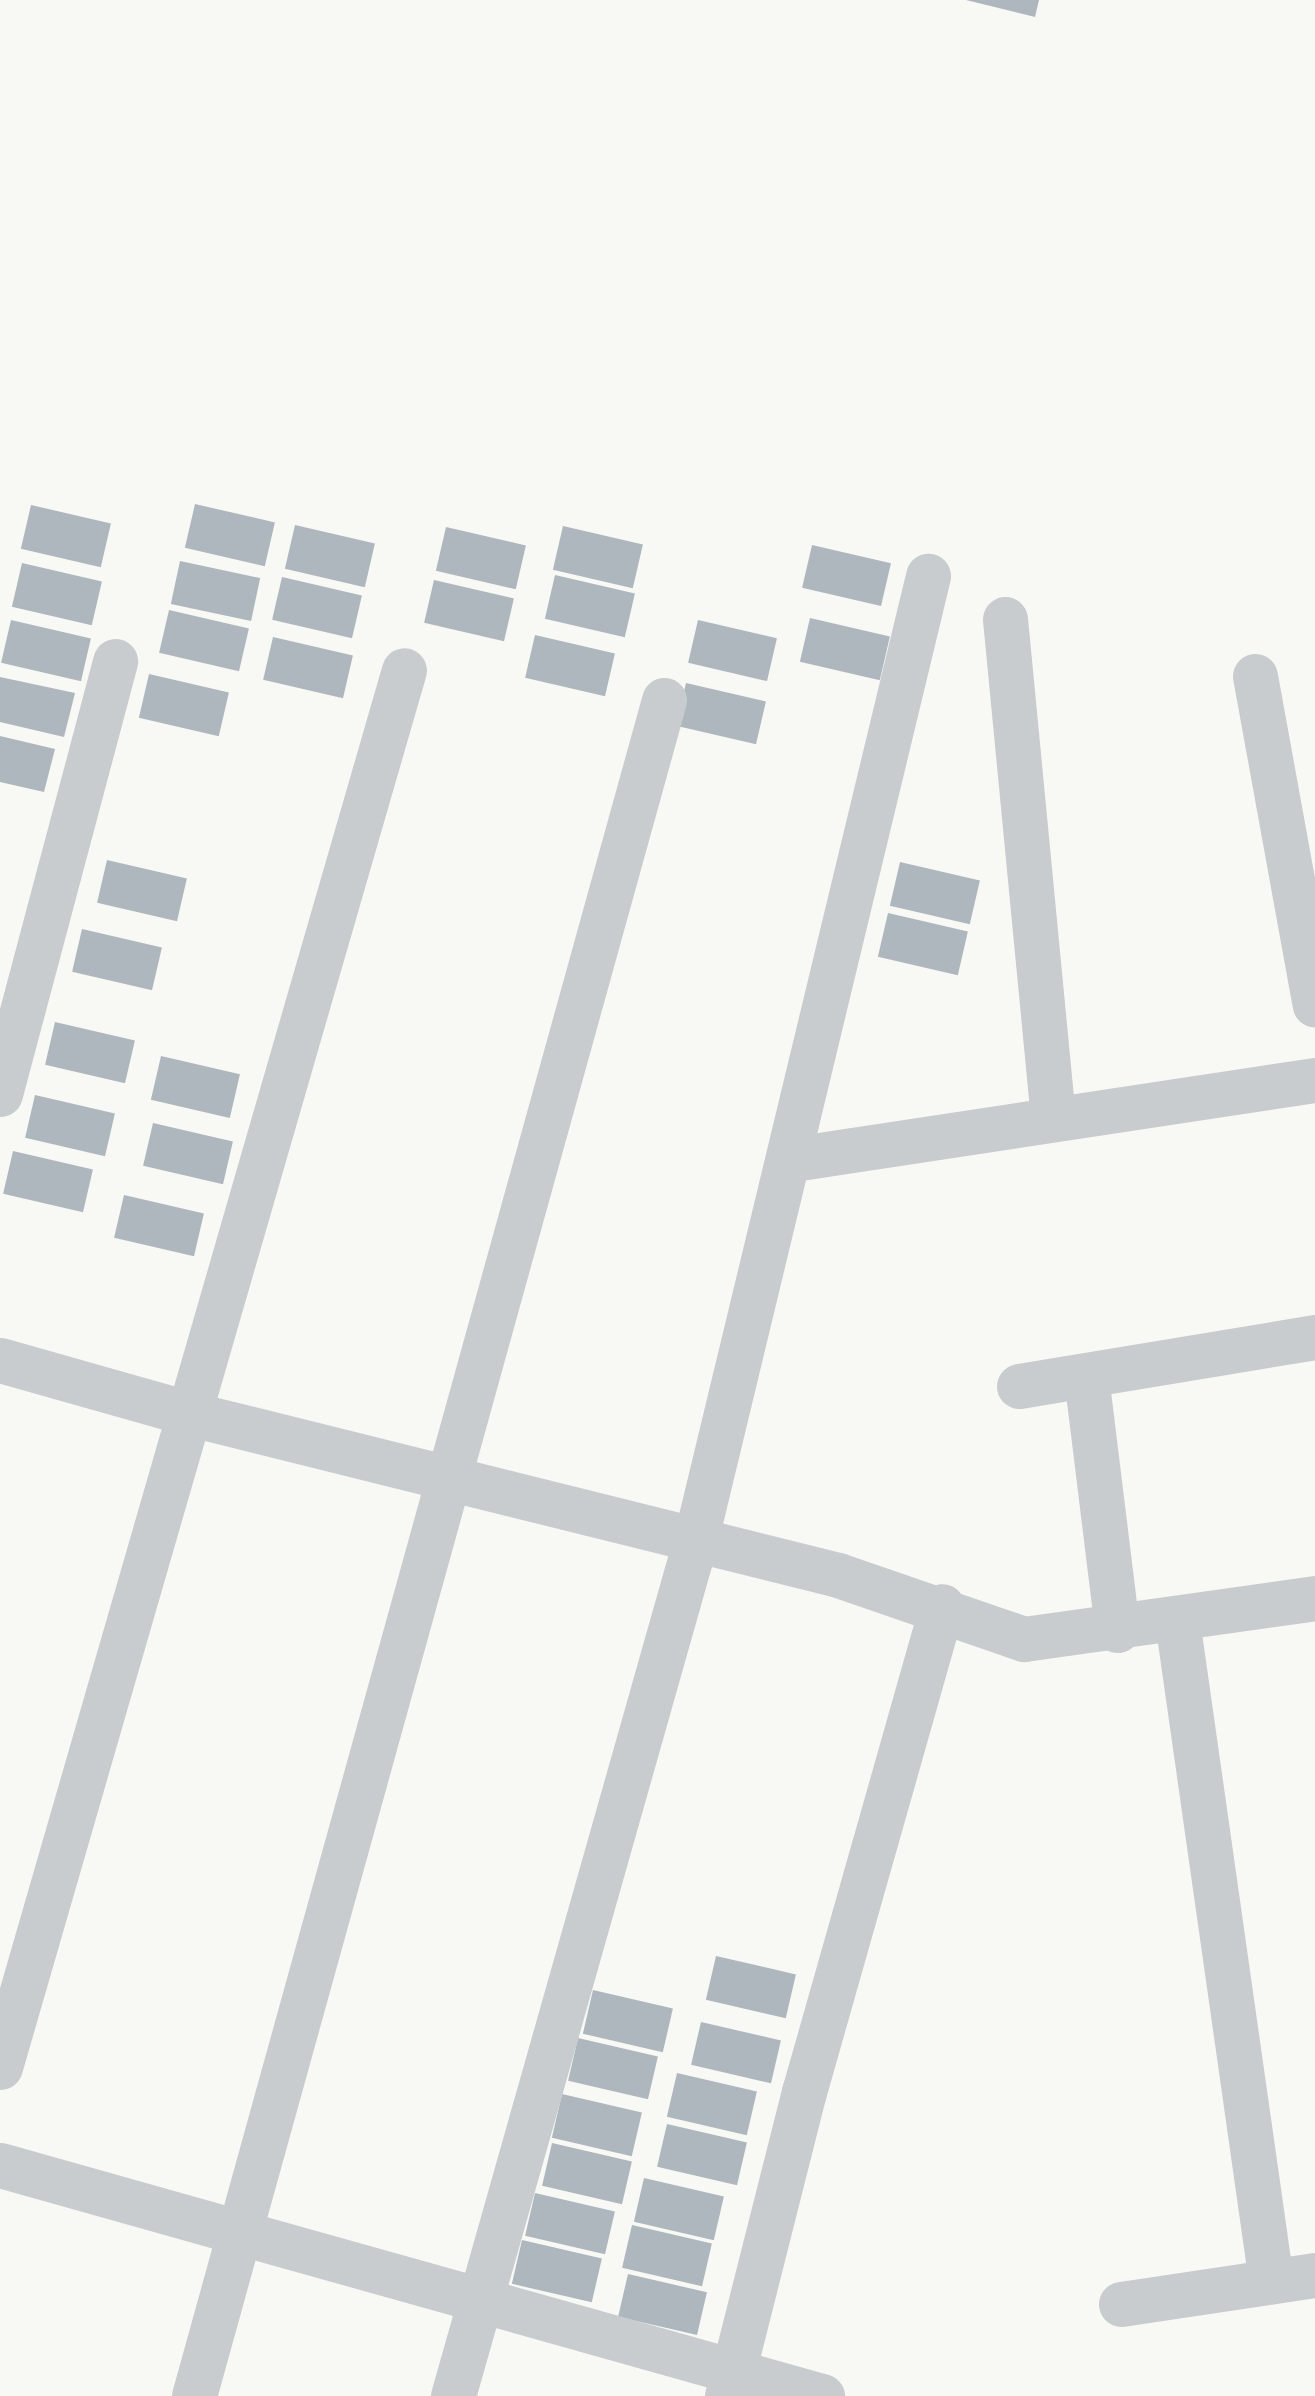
<!DOCTYPE html>
<style>
body{margin:0}
#map{position:relative;width:1315px;height:2396px;overflow:hidden;background:#f8f8f5;font-family:"Source Sans 3",sans-serif}
div>[style]{position:absolute}
[style*='--x']{left:calc(var(--x)*1px);top:calc(var(--y)*1px);width:calc(var(--w)*1px);rotate:calc(var(--a)*1deg)}
.building>*{inset:0;background:#aeb7bd;transform-origin:0 0}
.minor>*{height:45px;margin:-22.5px;padding:0 22.5px;transform-origin:22.5px;border-radius:22.5px;background:#c8cccf}
span{translate:-50% -50%;white-space:nowrap;text-align:center;line-height:1.15;-webkit-text-stroke:10px #fff;paint-order:stroke}
</style>
<div id="map">
<div class="building">
<i style="clip-path:polygon(966px 0,1039px 0,1035px 17px)"></i>
<i style="left:195px;top:504px;width:82px;height:45px;rotate:13deg"></i>
<i style="left:31px;top:505px;width:82px;height:45px;rotate:13deg"></i>
<i style="left:295px;top:525px;width:82px;height:45px;rotate:13deg"></i>
<i style="left:563px;top:526px;width:82px;height:45px;rotate:13deg"></i>
<i style="left:446px;top:527px;width:82px;height:45px;rotate:13deg"></i>
<i style="left:812px;top:545px;width:81px;height:44px;rotate:13deg"></i>
<i style="left:180px;top:561px;width:82px;height:44px;rotate:12deg"></i>
<i style="left:22px;top:563px;width:82px;height:45px;rotate:13deg"></i>
<i style="left:555px;top:575px;width:82px;height:45px;rotate:13deg"></i>
<i style="left:282px;top:577px;width:82px;height:44px;rotate:13deg"></i>
<i style="left:434px;top:580px;width:82px;height:44px;rotate:13deg"></i>
<i style="left:169px;top:610px;width:82px;height:44px;rotate:13deg"></i>
<i style="left:810px;top:618px;width:82px;height:45px;rotate:13deg"></i>
<i style="left:11px;top:620px;width:82px;height:44px;rotate:13deg"></i>
<i style="left:698px;top:620px;width:81px;height:44px;rotate:13deg"></i>
<i style="left:535px;top:635px;width:82px;height:44px;rotate:13deg"></i>
<i style="left:273px;top:637px;width:82px;height:44px;rotate:13deg"></i>
<i style="left:149px;top:674px;width:82px;height:45px;rotate:13deg"></i>
<i style="clip-path:polygon(0 677px,75px 693px,64px 737px,0 722px)"></i>
<i style="left:686px;top:683px;width:82px;height:44px;rotate:13deg"></i>
<i style="clip-path:polygon(0 736px,55px 749px,44px 792px,0 782px)"></i>
<i style="left:107px;top:860px;width:82px;height:44px;rotate:13deg"></i>
<i style="left:900px;top:862px;width:82px;height:45px;rotate:13deg"></i>
<i style="left:888px;top:913px;width:82px;height:45px;rotate:13deg"></i>
<i style="left:82px;top:929px;width:82px;height:44px;rotate:13deg"></i>
<i style="left:55px;top:1022px;width:82px;height:44px;rotate:13deg"></i>
<i style="left:161px;top:1056px;width:81px;height:45px;rotate:13deg"></i>
<i style="left:35px;top:1095px;width:82px;height:44px;rotate:13deg"></i>
<i style="left:153px;top:1123px;width:82px;height:44px;rotate:13deg"></i>
<i style="left:13px;top:1151px;width:82px;height:44px;rotate:13deg"></i>
<i style="left:124px;top:1195px;width:82px;height:44px;rotate:13deg"></i>
<i style="left:716px;top:1956px;width:82px;height:45px;rotate:13deg"></i>
<i style="left:593px;top:1990px;width:82px;height:45px;rotate:13deg"></i>
<i style="left:701px;top:2022px;width:82px;height:44px;rotate:13deg"></i>
<i style="left:578px;top:2038px;width:82px;height:44px;rotate:13deg"></i>
<i style="left:677px;top:2073px;width:82px;height:45px;rotate:13deg"></i>
<i style="left:562px;top:2094px;width:82px;height:45px;rotate:13deg"></i>
<i style="left:667px;top:2124px;width:82px;height:44px;rotate:13deg"></i>
<i style="left:552px;top:2143px;width:82px;height:44px;rotate:13deg"></i>
<i style="left:644px;top:2178px;width:82px;height:45px;rotate:13deg"></i>
<i style="left:535px;top:2193px;width:82px;height:44px;rotate:13deg"></i>
<i style="left:632px;top:2225px;width:82px;height:44px;rotate:13deg"></i>
<i style="left:522px;top:2240px;width:82px;height:45px;rotate:13deg"></i>
<i style="left:628px;top:2274px;width:81px;height:44px;rotate:13deg"></i>
</div>
<div class="minor">
<i style="--x:1005;--y:619;--w:501;--a:84.51"></i>
<i style="--x:1255;--y:676;--w:334;--a:79.7"></i>
<i style="--x:0;--y:1094;--w:448;--a:-75.1"></i>
<i style="--x:793;--y:1159;--w:528;--a:-8.61"></i>
<i style="--x:0;--y:1360;--w:198;--a:15.8"></i>
<i style="--x:191;--y:1414;--w:667;--a:13.97"></i>
<i style="--x:838;--y:1575;--w:197;--a:19"></i>
<i style="--x:1024;--y:1639;--w:294;--a:-8"></i>
<i style="--x:1086;--y:1376;--w:256;--a:83"></i>
<i style="--x:1019;--y:1386;--w:300;--a:-9.4"></i>
<i style="--x:1177;--y:1620;--w:668;--a:81.91"></i>
<i style="--x:0;--y:2067;--w:1454;--a:-73.87"></i>
<i style="--x:0;--y:2165;--w:854;--a:15.7"></i>
<i style="--x:1121;--y:2304;--w:196;--a:-8.5"></i>
<i style="--x:194;--y:2396;--w:1760;--a:-74.51"></i>
<i style="--x:453;--y:2396;--w:888;--a:-74.18"></i>
<i style="--x:695;--y:1542;--w:994;--a:-76.44"></i>
<i style="--x:727;--y:2396;--w:314;--a:-75.8"></i>
<i style="--x:804;--y:2092;--w:505;--a:-74.15"></i>
</div>
</div>
